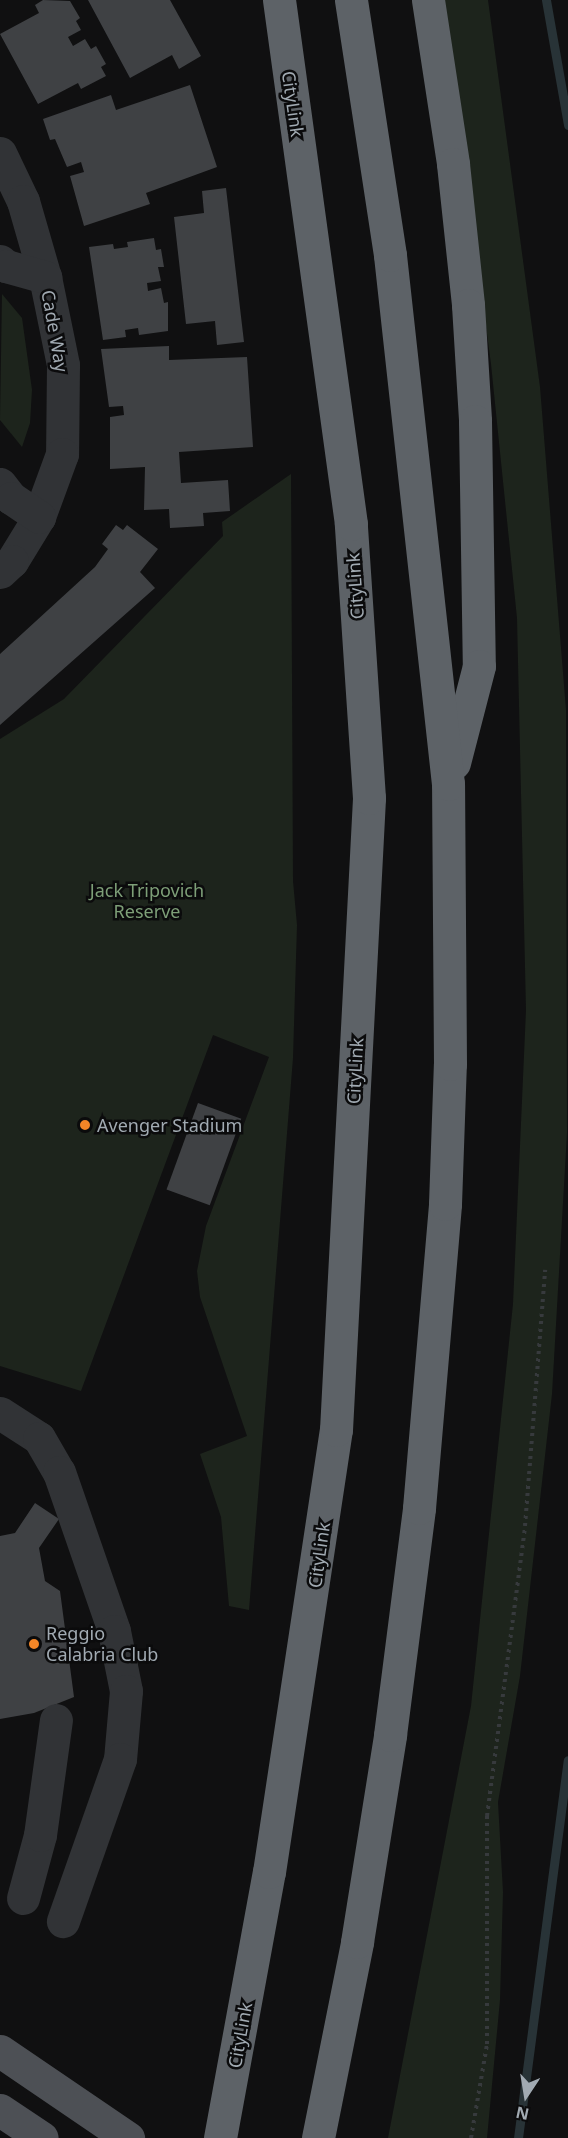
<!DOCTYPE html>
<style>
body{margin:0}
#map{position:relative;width:568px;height:2138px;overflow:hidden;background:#101011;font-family:"Noto Sans",sans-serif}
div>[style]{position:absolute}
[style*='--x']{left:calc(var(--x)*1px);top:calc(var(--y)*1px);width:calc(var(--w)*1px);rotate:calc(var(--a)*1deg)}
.green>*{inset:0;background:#1d241c}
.stream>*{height:9px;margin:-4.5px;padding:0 4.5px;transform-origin:4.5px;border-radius:4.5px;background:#283337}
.building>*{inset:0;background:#3f4144;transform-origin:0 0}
.path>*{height:4px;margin-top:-2px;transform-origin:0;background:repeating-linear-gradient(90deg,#373a3d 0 3px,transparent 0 7.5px)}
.minor>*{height:33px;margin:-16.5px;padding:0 16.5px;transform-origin:16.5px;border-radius:16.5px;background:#313336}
.major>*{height:33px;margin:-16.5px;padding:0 16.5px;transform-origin:16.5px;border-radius:16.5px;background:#4d5055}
.highway>*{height:33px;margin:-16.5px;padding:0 16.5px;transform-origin:16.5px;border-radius:16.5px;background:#5d6267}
.dots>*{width:16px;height:16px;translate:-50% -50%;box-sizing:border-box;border:3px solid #0b0b0c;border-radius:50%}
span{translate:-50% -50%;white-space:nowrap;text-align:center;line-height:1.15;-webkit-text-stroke:5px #0b0b0c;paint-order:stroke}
.street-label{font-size:18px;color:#a1aab2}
.park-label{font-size:18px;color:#7d9e77}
.poi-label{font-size:18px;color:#a1aab2}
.left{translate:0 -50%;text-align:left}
.north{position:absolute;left:496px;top:2066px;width:60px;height:60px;-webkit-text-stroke:4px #0b0b0c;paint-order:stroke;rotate:192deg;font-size:16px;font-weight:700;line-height:24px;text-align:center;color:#a1aab2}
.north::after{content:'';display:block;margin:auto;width:21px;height:27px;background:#a1aab2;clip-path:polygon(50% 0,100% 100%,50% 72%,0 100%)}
</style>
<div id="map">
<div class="green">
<i style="clip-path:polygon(443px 0,488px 0,540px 387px,566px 710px,567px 1133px,552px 1394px,520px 1676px,498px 1802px,503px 1892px,500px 2000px,487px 2138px,388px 2138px,471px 1706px,513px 1304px,526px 1010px,517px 618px,491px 364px)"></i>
<i style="clip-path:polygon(2px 294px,22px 318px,32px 390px,30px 423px,22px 447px,0 420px)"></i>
<i style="clip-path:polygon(291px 474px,293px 881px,297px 925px,293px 1058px,249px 1610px,229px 1606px,221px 1517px,200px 1454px,247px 1436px,200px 1297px,197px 1271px,206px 1226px,269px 1057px,213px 1035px,81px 1391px,0 1366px,0 739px,64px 699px,223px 536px,222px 522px)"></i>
</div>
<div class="stream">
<i style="--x:546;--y:0;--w:127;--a:80"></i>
<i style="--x:518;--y:2138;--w:381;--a:-82.5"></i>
</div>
<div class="building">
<i style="clip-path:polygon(43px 0,70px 1px,80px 18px,76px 21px,81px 30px,68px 37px,73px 46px,85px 39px,91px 49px,96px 46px,106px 64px,101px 67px,106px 76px,81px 89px,78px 83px,38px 104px,0 34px,39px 13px,35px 5px)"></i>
<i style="clip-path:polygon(88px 0,170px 0,201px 56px,179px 69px,172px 55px,130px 78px)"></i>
<i style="clip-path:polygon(190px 85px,217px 167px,146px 193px,150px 204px,84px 226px,70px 176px,84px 172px,81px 162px,67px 167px,55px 139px,50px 140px,43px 119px,111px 95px,116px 110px)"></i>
<i style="clip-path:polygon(226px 188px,244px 342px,217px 345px,215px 321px,186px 324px,174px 217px,204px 213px,202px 191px)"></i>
<i style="clip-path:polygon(154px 238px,156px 250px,161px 249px,164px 267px,158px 267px,161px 281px,147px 283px,148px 291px,161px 288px,164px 303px,168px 302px,168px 331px,139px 335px,138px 328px,125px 330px,126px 337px,103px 340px,89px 247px,113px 244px,114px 249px,128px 247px,127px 242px)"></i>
<i style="clip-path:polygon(169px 346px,169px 360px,247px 357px,253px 447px,179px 452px,181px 483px,228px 480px,230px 511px,203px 513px,204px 526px,170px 528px,169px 509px,144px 510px,145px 467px,110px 469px,110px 417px,124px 415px,123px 406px,109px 407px,101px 349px)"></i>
<i style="clip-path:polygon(116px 525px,123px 530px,127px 525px,158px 549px,140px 572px,155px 588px,0 725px,0 654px,95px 567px,108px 549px,102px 544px)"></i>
<i style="left:198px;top:1103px;width:46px;height:92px;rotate:20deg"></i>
<i style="clip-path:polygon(35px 1503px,59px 1519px,39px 1548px,45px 1581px,60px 1591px,74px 1697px,34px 1713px,0 1719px,0 1536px,15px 1533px)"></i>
</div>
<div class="path">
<i style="--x:471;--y:2138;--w:95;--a:-80.3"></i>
<i style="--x:487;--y:2044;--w:228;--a:-90"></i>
<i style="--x:487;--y:1816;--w:292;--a:-82.5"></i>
<i style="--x:525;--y:1526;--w:257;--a:-85.5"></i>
</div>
<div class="minor">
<i style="--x:0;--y:153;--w:53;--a:64.4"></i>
<i style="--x:23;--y:201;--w:79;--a:73.9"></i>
<i style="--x:45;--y:277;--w:90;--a:78.4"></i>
<i style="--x:63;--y:365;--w:89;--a:90.6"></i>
<i style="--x:62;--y:454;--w:67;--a:110.1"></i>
<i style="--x:39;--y:517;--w:52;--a:121.5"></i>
<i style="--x:12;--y:561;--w:16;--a:137"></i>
<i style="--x:0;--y:261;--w:8;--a:40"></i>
<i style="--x:6;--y:266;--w:41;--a:15.8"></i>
<i style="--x:0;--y:484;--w:18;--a:52"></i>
<i style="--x:11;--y:498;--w:34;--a:34"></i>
<i style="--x:0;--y:1413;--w:46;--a:32.7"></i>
<i style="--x:39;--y:1438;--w:39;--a:60"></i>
<i style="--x:59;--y:1472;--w:168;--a:70.9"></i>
<i style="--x:114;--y:1631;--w:61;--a:78.7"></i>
<i style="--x:126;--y:1691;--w:68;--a:95"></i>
<i style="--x:120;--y:1759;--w:172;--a:109.4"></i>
<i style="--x:23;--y:1898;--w:65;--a:-74.9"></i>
<i style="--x:40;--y:1835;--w:116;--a:-82.1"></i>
</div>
<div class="major">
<i style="--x:0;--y:2051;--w:155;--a:34.2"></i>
<i style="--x:0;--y:2110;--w:50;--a:33.7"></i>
</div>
<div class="highway">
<i style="--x:428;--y:0;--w:166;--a:81.3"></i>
<i style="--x:453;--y:164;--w:142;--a:83.9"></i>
<i style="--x:468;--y:305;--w:116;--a:86.5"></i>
<i style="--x:475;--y:421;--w:245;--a:89.1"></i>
<i style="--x:479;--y:666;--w:100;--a:104.5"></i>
<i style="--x:220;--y:2138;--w:270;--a:-79.6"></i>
<i style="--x:269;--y:1872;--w:447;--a:-81.4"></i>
<i style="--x:336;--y:1430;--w:633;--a:-87.01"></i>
<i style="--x:369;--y:798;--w:275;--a:-93.8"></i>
<i style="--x:351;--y:524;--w:529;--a:-97.82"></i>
<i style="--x:318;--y:2138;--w:200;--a:-78.7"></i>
<i style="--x:357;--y:1942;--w:210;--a:-80.9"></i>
<i style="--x:390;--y:1735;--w:229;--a:-82.7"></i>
<i style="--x:419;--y:1508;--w:305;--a:-85.1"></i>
<i style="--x:445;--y:1204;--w:140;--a:-88"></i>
<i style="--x:450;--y:1064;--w:280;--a:-90.4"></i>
<i style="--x:448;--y:784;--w:532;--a:-96.26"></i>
<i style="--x:390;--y:255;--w:258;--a:-98.7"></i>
</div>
<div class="dots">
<i style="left:85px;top:1125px;background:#f28527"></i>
<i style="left:34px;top:1644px;background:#f28527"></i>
</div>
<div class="street-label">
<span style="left:293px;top:104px;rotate:82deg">CityLink</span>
<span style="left:55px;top:331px;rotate:80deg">Cade Way</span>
<span style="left:355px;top:586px;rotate:-94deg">CityLink</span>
<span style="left:355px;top:1071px;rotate:-87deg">CityLink</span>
<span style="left:319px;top:1555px;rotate:-82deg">CityLink</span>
<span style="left:240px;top:2035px;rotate:-80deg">CityLink</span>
</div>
<div class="park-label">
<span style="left:147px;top:901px">Jack Tripovich<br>Reserve</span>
</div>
<div class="poi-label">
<span class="left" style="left:97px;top:1125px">Avenger Stadium</span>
<span class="left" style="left:46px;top:1644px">Reggio<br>Calabria Club</span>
</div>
<div class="north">N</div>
</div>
